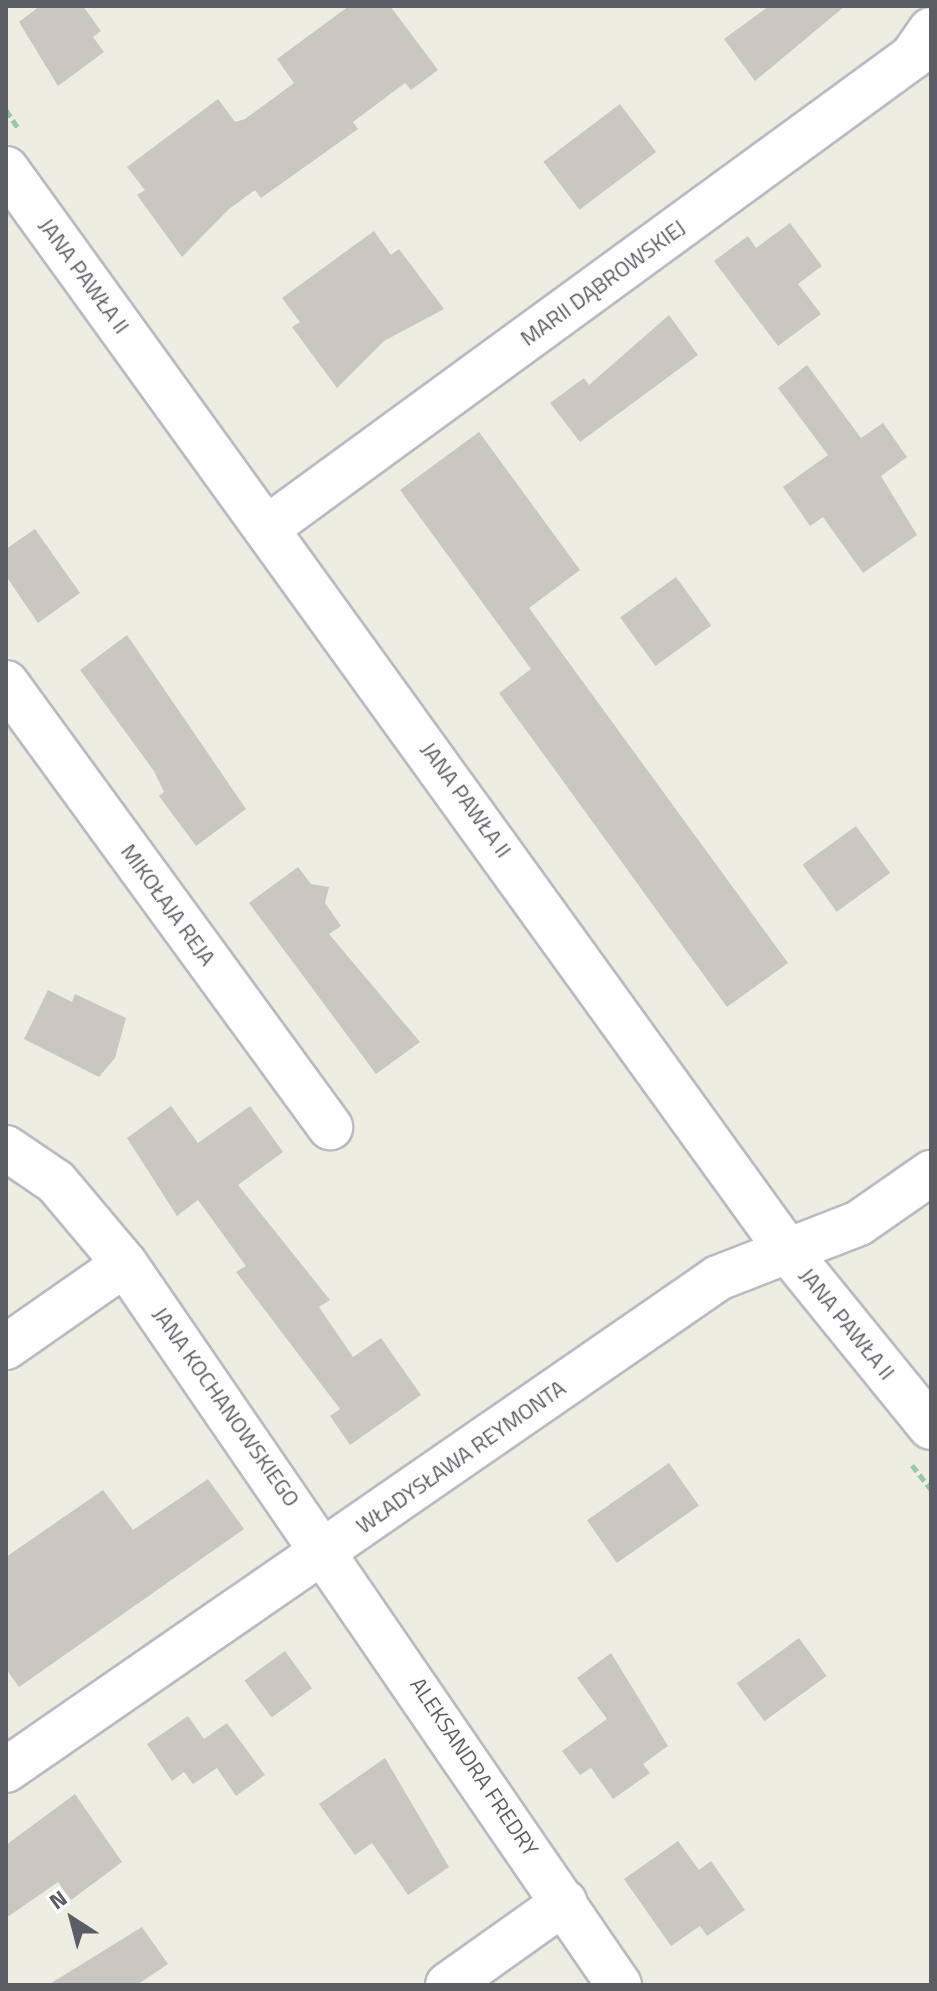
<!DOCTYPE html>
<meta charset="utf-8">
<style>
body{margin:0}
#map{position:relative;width:937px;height:1991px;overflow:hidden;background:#eeede2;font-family:"Titillium Web",sans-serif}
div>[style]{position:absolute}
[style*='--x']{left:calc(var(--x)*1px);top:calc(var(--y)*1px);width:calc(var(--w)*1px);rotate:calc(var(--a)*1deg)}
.building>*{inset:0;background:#c9c7bf;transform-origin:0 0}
.path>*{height:5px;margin-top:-2.5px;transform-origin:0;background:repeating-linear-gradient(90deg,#96c8ac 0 8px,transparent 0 12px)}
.roads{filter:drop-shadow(2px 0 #babbc2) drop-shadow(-2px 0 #babbc2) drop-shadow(0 2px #babbc2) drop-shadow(0 -2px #babbc2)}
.street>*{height:44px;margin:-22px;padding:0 22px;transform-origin:22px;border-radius:22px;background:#fff}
span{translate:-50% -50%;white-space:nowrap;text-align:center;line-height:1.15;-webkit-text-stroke:6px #fff;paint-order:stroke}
.street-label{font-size:22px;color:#5b5d64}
.frame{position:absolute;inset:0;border:8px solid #5b5d64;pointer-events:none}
.north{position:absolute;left:32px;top:1879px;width:80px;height:80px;-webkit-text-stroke:6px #fff;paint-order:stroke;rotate:324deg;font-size:22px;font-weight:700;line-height:32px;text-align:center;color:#5b5d64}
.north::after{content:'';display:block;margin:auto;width:28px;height:36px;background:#5b5d64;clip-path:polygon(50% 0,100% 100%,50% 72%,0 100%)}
</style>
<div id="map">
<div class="building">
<i style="clip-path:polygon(40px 6px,83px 6px,101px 31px,93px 37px,104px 52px,58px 86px,19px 22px)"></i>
<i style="clip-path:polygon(349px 6px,390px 6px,438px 70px,411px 90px,405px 83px,353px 122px,358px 129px,261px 198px,255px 190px,229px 209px,182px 257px,137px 195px,145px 190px,127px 167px,218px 99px,235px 122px,245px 119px,294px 83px,277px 59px)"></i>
<i style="clip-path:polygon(769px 6px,845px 6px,755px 81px,724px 39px)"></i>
<i style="left:620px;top:104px;width:60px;height:96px;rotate:53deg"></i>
<i style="clip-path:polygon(790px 223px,822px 266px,798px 284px,821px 314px,778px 346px,714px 261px,748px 236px,756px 248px)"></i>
<i style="clip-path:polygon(374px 231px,391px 255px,399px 249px,444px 309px,384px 341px,337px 388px,292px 327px,300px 322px,282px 298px)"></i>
<i style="clip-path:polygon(669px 315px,698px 355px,580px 442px,550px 403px,584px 378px,589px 385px)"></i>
<i style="clip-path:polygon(807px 365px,861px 438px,883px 423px,907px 457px,881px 476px,917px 535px,863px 573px,823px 517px,810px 526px,783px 487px,828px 455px,778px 388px)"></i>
<i style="clip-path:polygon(479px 432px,580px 570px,529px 608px,788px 963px,727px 1007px,499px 693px,531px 669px,400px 490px)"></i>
<i style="clip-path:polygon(35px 529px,80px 593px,38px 623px,6px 576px,6px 549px)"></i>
<i style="left:676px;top:577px;width:60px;height:69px;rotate:54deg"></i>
<i style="clip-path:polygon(127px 635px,246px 809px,196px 846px,159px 796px,164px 792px,154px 771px,80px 670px)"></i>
<i style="left:856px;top:826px;width:58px;height:66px;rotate:54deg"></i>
<i style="clip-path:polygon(298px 867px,311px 884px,329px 887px,325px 903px,341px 926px,329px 934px,420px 1042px,376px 1074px,249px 903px)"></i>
<i style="clip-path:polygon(48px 990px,72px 1002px,75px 994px,126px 1018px,115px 1058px,99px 1077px,24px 1039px)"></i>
<i style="clip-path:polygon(171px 1106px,198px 1143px,250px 1106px,283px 1152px,238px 1185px,330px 1300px,319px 1307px,353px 1357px,381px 1338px,421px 1395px,350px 1445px,330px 1416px,340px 1409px,236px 1272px,246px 1266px,198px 1200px,177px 1216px,127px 1138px)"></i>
<i style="left:669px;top:1463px;width:52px;height:100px;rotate:55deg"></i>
<i style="clip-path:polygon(208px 1479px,244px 1529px,19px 1687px,6px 1669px,6px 1557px,103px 1490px,133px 1530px)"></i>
<i style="left:799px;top:1638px;width:47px;height:77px;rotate:54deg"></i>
<i style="left:285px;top:1651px;width:46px;height:50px;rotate:54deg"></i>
<i style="clip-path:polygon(611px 1653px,668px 1746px,643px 1764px,650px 1773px,613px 1799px,591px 1768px,580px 1775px,562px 1751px,607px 1719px,577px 1678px)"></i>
<i style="clip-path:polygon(188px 1716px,204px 1739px,227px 1723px,265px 1775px,236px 1796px,217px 1768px,193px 1784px,184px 1772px,172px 1781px,147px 1744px)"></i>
<i style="clip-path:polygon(385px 1758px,449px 1867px,408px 1895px,372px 1843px,355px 1855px,319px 1804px)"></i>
<i style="clip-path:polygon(75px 1794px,122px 1862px,71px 1900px,58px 1882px,6px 1918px,6px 1845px)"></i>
<i style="clip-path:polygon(678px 1841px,699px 1870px,711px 1861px,745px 1910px,707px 1936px,700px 1926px,671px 1946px,624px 1879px)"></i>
<i style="clip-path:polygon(142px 1927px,168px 1964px,137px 1985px,48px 1985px)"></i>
</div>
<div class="path">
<i style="--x:6;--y:110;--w:23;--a:56"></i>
<i style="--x:912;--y:1465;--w:31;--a:52"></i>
</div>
<div class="roads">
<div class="street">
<i style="--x:6;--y:169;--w:1334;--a:54.15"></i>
<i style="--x:787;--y:1250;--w:228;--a:50.9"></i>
<i style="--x:267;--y:528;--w:799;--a:-36.14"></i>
<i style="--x:912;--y:57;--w:33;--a:-55"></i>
<i style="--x:6;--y:683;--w:550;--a:53.88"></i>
<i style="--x:6;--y:1148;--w:60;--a:34.2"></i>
<i style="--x:56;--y:1182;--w:107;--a:49.9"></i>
<i style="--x:125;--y:1264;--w:874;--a:55.58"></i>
<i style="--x:6;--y:1347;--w:145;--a:-34.9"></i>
<i style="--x:6;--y:1770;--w:865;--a:-34.64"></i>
<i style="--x:718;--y:1278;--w:151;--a:-21.3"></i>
<i style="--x:859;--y:1223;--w:88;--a:-34.8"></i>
<i style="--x:448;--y:1985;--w:143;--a:-35.4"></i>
</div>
</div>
<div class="street-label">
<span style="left:84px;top:276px;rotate:54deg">JANA PAWŁA II</span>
<span style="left:603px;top:283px;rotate:-36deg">MARII DĄBROWSKIEJ</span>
<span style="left:466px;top:800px;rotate:54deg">JANA PAWŁA II</span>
<span style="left:168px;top:905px;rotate:54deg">MIKOŁAJA REJA</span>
<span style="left:847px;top:1324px;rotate:51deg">JANA PAWŁA II</span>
<span style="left:226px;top:1407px;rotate:55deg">JANA KOCHANOWSKIEGO</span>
<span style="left:461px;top:1457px;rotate:-35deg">WŁADYSŁAWA REYMONTA</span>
<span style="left:474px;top:1767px;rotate:56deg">ALEKSANDRA FREDRY</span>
</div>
<div class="frame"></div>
<div class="north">N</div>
</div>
